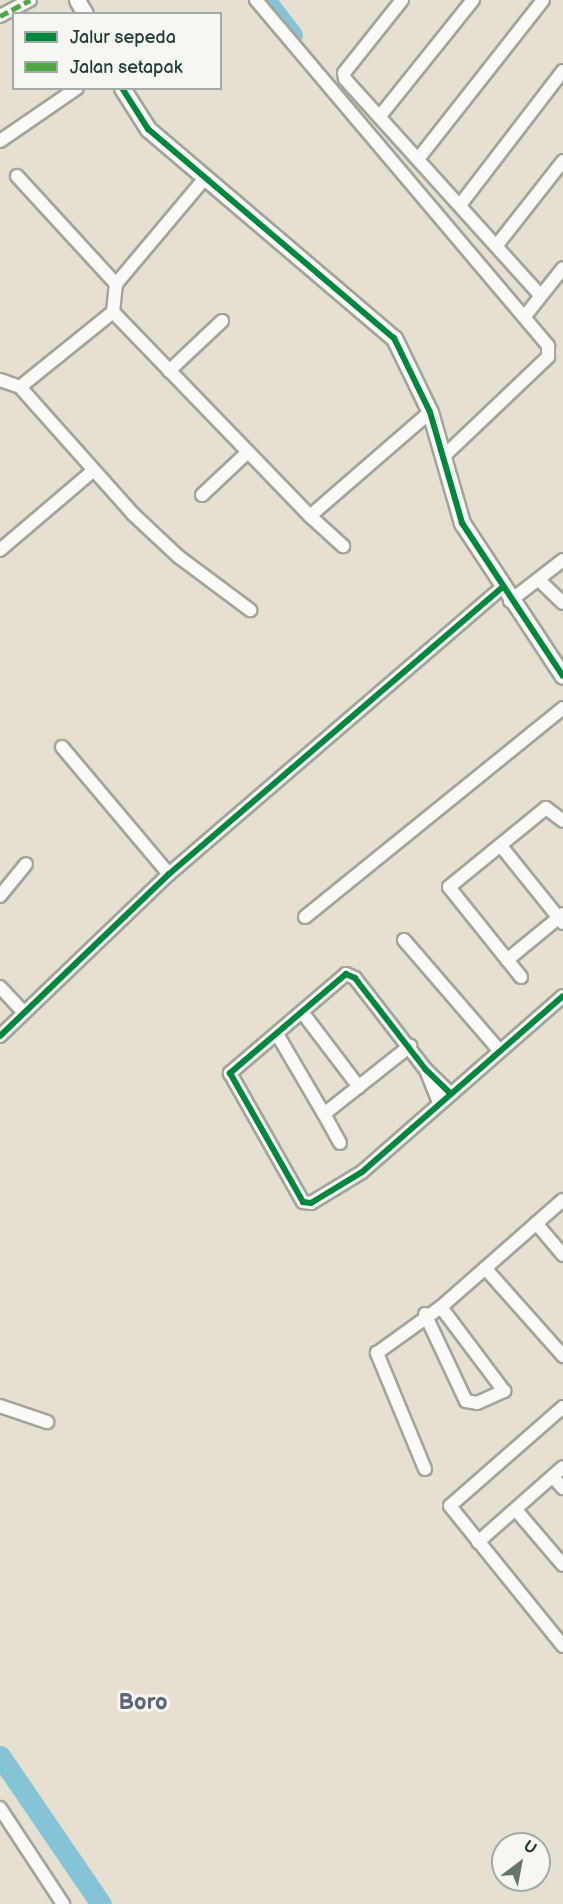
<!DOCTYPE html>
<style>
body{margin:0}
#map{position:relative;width:563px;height:1904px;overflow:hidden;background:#e5e0d1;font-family:"Balsamiq Sans",sans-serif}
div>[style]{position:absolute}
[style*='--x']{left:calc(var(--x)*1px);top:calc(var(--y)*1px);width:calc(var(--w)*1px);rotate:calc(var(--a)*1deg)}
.river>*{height:21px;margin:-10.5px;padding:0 10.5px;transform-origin:10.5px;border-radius:10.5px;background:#84c4d6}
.roads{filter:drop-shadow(2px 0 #a3a49a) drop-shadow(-2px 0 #a3a49a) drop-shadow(0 2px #a3a49a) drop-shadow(0 -2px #a3a49a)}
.minor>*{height:12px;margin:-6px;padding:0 6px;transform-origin:6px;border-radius:6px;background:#fbfaf8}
.tertiary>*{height:15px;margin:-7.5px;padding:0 7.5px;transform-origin:7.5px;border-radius:7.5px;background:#fbfaf8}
.quiet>*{height:4.5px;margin-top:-2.25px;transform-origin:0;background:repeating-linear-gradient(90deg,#4fa644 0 9px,transparent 0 13.5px)}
.cycleway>*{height:6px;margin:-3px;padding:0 3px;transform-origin:3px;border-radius:3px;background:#00873e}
span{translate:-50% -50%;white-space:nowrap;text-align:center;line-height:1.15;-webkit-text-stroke:6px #f6f6f2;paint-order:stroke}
.quarter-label{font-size:22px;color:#5f6776;font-weight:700}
.legend{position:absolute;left:12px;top:12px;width:210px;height:78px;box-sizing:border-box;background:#f6f6f2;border:2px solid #a0aca6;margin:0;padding:8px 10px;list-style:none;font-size:18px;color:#1f3d34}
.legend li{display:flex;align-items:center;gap:12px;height:30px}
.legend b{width:30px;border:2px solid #a0aca6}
.north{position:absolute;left:491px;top:1832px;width:60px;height:60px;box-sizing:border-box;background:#f6f6f2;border:2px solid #a0aca6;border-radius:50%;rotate:32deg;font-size:16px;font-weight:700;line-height:24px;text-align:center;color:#1f3d34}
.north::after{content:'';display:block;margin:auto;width:21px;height:27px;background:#64766b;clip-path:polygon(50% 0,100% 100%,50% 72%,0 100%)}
</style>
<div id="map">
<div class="river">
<i style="--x:265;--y:0;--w:44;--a:52.4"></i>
<i style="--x:0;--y:1756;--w:179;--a:55.7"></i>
</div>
<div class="roads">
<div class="minor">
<i style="--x:256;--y:0;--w:453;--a:49.8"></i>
<i style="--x:548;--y:346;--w:11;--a:90"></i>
<i style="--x:548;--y:357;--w:144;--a:136.4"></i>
<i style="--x:402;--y:0;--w:93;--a:128.5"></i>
<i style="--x:344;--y:73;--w:6;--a:81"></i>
<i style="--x:345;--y:79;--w:292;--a:47.9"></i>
<i style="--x:0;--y:16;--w:34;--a:-28"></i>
<i style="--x:380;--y:116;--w:149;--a:-51.3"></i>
<i style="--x:0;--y:141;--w:93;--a:-34.5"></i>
<i style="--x:418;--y:159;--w:202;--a:-51.8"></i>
<i style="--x:17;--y:176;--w:147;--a:47.5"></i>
<i style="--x:460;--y:205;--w:169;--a:-52.5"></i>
<i style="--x:497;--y:245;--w:107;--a:-51.8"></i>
<i style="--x:113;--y:312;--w:284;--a:46"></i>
<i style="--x:310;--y:516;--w:159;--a:-40.9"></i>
<i style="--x:525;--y:316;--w:61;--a:-51.6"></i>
<i style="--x:169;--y:371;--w:73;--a:-43.3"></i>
<i style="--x:0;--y:380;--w:21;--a:19"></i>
<i style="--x:20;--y:387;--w:170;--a:48.3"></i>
<i style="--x:133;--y:514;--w:63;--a:43.1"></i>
<i style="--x:179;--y:557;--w:89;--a:36.7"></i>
<i style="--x:20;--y:387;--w:119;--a:-38.9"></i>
<i style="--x:113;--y:312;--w:28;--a:-84"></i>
<i style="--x:116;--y:284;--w:137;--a:-50"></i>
<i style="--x:202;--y:495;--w:63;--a:-43.1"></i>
<i style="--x:310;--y:516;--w:45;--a:42.3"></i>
<i style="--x:0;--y:550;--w:123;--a:-40.4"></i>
<i style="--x:539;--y:580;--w:33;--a:44"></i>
<i style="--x:510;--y:601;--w:67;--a:-37.7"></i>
<i style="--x:62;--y:747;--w:166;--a:49.9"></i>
<i style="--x:501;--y:846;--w:99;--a:51.2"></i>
<i style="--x:0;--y:896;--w:41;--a:-50.9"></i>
<i style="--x:305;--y:917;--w:332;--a:-39"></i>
<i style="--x:404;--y:940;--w:145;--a:49.2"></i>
<i style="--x:507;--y:960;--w:72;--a:-39.4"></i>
<i style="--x:521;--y:977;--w:115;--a:-128.7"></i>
<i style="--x:449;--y:887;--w:125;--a:-39.2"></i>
<i style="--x:546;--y:808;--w:21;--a:37"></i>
<i style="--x:0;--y:987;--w:34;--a:47"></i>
<i style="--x:302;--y:1012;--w:94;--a:52.8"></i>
<i style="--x:277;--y:1034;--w:93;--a:59.6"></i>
<i style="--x:324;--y:1114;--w:110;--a:-38.3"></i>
<i style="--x:0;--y:1036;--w:234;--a:-43.8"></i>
<i style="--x:169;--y:874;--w:439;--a:-40.7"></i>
<i style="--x:426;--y:1070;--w:35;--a:68"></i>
<i style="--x:451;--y:1094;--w:35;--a:-136"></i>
<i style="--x:426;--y:1070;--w:116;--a:-127.7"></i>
<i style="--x:355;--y:978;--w:10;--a:-156"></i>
<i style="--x:346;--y:974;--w:153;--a:139.5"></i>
<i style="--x:230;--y:1073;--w:148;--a:60.5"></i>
<i style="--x:303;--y:1202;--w:8;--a:7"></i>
<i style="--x:311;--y:1203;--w:60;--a:-31.3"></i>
<i style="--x:362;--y:1172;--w:267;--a:-41.2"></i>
<i style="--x:324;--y:1114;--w:33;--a:61"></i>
<i style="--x:536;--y:1223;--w:42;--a:49.8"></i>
<i style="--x:485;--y:1268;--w:118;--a:48.4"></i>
<i style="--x:425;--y:1314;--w:96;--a:64.8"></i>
<i style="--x:466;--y:1401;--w:11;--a:10"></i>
<i style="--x:477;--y:1403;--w:30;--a:-24"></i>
<i style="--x:504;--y:1391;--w:105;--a:-126.9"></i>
<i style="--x:0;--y:1406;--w:50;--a:18.8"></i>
<i style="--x:563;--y:1407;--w:150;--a:138.8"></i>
<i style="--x:450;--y:1506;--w:180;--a:51.1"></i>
<i style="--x:425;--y:1469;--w:126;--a:-112.5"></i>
<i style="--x:377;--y:1353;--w:79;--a:-35.7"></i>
<i style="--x:441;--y:1307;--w:162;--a:-41.3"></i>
<i style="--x:553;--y:1477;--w:15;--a:48"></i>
<i style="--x:516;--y:1510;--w:72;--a:49.5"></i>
<i style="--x:478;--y:1542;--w:113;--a:-41.4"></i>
<i style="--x:0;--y:1808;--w:115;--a:56.7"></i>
</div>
<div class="tertiary">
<i style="--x:77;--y:0;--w:16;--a:60"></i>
<i style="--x:122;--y:88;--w:49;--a:57.6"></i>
<i style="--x:148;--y:129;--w:323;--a:40.4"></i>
<i style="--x:394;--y:338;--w:82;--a:64.1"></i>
<i style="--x:430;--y:412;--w:116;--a:73.9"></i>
<i style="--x:462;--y:523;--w:183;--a:56.6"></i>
</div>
</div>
<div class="quiet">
<i style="--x:0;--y:16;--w:34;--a:-28"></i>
</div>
<div class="cycleway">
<i style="--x:122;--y:88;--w:49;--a:57.6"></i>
<i style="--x:148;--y:129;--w:323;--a:40.4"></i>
<i style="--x:394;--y:338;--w:82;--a:64.1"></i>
<i style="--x:430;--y:412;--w:116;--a:73.9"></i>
<i style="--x:462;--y:523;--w:183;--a:56.6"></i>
<i style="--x:0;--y:1036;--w:234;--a:-43.8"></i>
<i style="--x:169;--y:874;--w:439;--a:-40.7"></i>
<i style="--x:451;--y:1094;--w:35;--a:-136"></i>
<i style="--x:426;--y:1070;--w:116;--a:-127.7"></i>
<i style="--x:355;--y:978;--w:10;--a:-156"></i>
<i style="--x:346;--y:974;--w:153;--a:139.5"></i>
<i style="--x:230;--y:1073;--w:148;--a:60.5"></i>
<i style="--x:303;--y:1202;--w:8;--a:7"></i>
<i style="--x:311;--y:1203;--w:60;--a:-31.3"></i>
<i style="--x:362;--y:1172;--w:267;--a:-41.2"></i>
</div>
<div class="quarter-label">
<span style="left:143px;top:1703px">Boro</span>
</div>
<ul class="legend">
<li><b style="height:8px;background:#00873e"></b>Jalur sepeda</li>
<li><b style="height:8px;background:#4fa644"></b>Jalan setapak</li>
</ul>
<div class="north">U</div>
</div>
